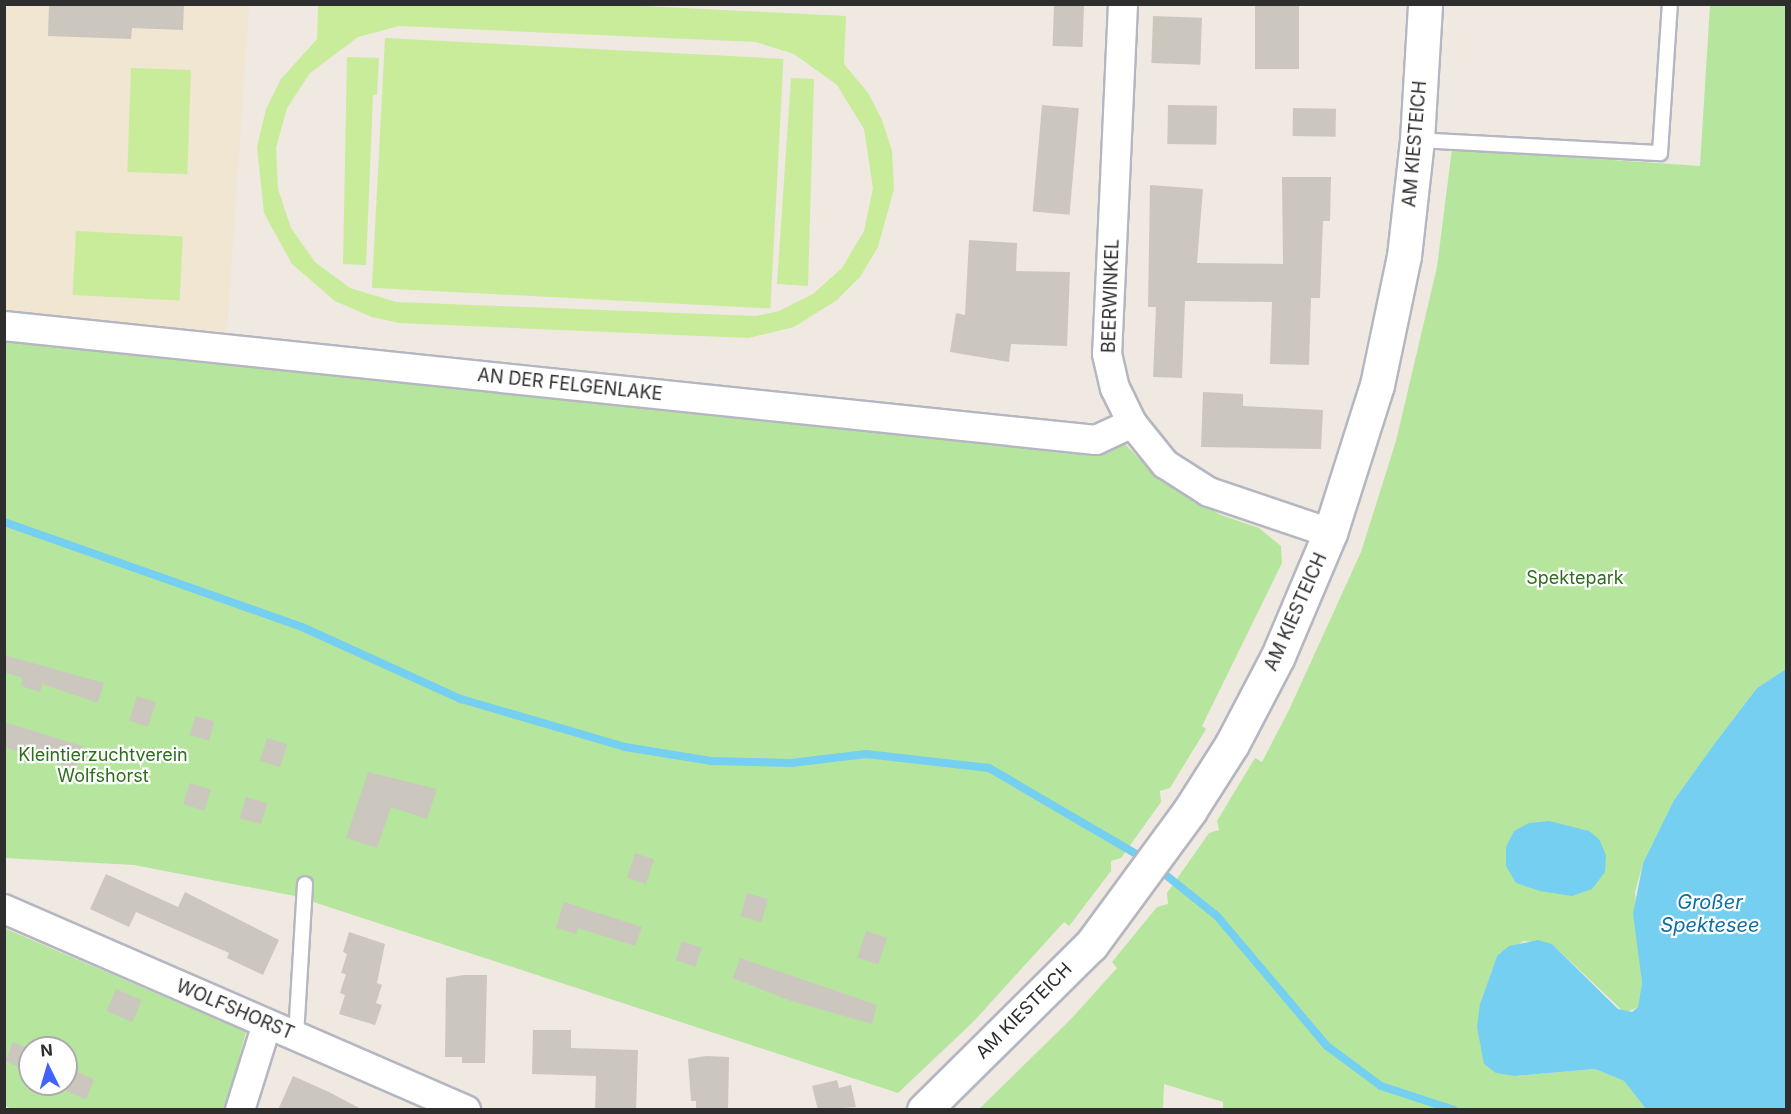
<!DOCTYPE html>
<meta charset="utf-8">
<style>
body{margin:0}
#map{position:relative;width:1791px;height:1114px;overflow:hidden;background:#efe9e1;font-family:Inter,sans-serif}
div>[style]{position:absolute}
[style*='--x']{left:calc(var(--x)*1px);top:calc(var(--y)*1px);width:calc(var(--w)*1px);rotate:calc(var(--a)*1deg)}
.education>*{inset:0;background:#f0e6d1}
.green>*{inset:0;background:#b6e59e}
.pitch>*{inset:0;background:#c9ec9a;transform-origin:0 0}
.water>*{inset:0;background:#75cff0}
.stream>*{height:8px;margin:-4px;padding:0 4px;transform-origin:4px;border-radius:4px;background:#75cff0}
.building>*{inset:0;background:#cbc7bf;transform-origin:0 0}
.roads{filter:drop-shadow(2px 0 #b4b7c1) drop-shadow(-2px 0 #b4b7c1) drop-shadow(0 2px #b4b7c1) drop-shadow(0 -2px #b4b7c1)}
.lane>*{height:14px;margin:-7px;padding:0 7px;transform-origin:7px;border-radius:7px;background:#fff}
.street>*{height:28px;margin:-14px;padding:0 14px;transform-origin:14px;border-radius:14px;background:#fff}
.secondary>*{height:33px;margin:-16.5px;padding:0 16.5px;transform-origin:16.5px;border-radius:16.5px;background:#fff}
span{translate:-50% -50%;white-space:nowrap;text-align:center;line-height:1.15;-webkit-text-stroke:4.5px #fff;paint-order:stroke}
.street-label{font-size:18px;color:#2e2e2e}
.park-label{font-size:18px;color:#2c6e1b}
.water-label{font-size:20px;color:#0d6fa3;font-style:italic}
.frame{position:absolute;inset:0;border:6px solid #2e2e2e;pointer-events:none}
.north{position:absolute;left:18px;top:1036px;width:60px;height:60px;box-sizing:border-box;background:#fff;border:2px solid #ababab;border-radius:50%;rotate:355deg;font-size:16px;font-weight:700;line-height:24px;text-align:center;color:#2e2e2e}
.north::after{content:'';display:block;margin:auto;width:21px;height:27px;background:#4264fb;clip-path:polygon(50% 0,100% 100%,50% 72%,0 100%)}
</style>
<div id="map">
<div class="education">
<i style="clip-path:polygon(4px 5px,249px 5px,227px 332px,5px 311px)"></i>
</div>
<div class="green">
<i style="clip-path:polygon(1710px 5px,1786px 5px,1786px 669px,1757px 688px,1715px 743px,1674px 800px,1643px 863px,1635px 892px,1642px 982px,1638px 1007px,1625px 1013px,1552px 944px,1524px 941px,1497px 956px,1480px 1004px,1515px 1076px,1595px 1069px,1624px 1081px,1646px 1109px,1223px 1109px,1223px 1102px,1164px 1084px,1163px 1109px,978px 1110px,1071px 1019px,1117px 968px,1112px 962px,1157px 907px,1168px 904px,1167px 893px,1209px 833px,1219px 830px,1217px 821px,1255px 758px,1262px 762px,1289px 710px,1361px 552px,1396px 441px,1437px 267px,1452px 149px,1700px 166px)"></i>
<i style="clip-path:polygon(4px 340px,1085px 451px,1125px 444px,1162px 482px,1221px 515px,1259px 528px,1281px 546px,1282px 563px,1202px 726px,1206px 729px,1170px 788px,1160px 791px,1161px 802px,1121px 858px,1111px 861px,1111px 871px,1069px 926px,1064px 922px,974px 1021px,898px 1093px,295px 896px,134px 865px,5px 858px)"></i>
<i style="clip-path:polygon(evenodd,4px 928px,246px 1032px,225px 1109px,14px 1110px,5px 1106px,4px 928px,30px 1048px,66px 1048px,66px 1084px,30px 1084px,30px 1048px)"></i>
</div>
<div class="pitch">
<i style="clip-path:polygon(evenodd,603px 4px,846px 16px,844px 64px,868px 93px,882px 120px,892px 151px,894px 189px,878px 247px,860px 277px,837px 300px,794px 327px,748px 338px,399px 323px,372px 317px,335px 301px,292px 264px,264px 213px,257px 147px,266px 109px,281px 79px,317px 39px,318px 5px,603px 4px,399px 26px,756px 42px,794px 54px,837px 85px,864px 129px,873px 188px,864px 231px,842px 268px,813px 294px,779px 311px,756px 316px,396px 302px,350px 288px,315px 262px,291px 228px,278px 189px,276px 148px,287px 108px,310px 73px,358px 37px,399px 26px)"></i>
<i style="left:385px;top:38px;width:399px;height:250px;rotate:3deg"></i>
<i style="clip-path:polygon(347px 57px,379px 58px,377px 95px,373px 95px,366px 265px,343px 264px)"></i>
<i style="left:131px;top:68px;width:60px;height:104px;rotate:2deg"></i>
<i style="clip-path:polygon(791px 78px,814px 79px,808px 286px,777px 284px)"></i>
<i style="left:76px;top:231px;width:107px;height:64px;rotate:3deg"></i>
</div>
<div class="water">
<i style="clip-path:polygon(1786px 669px,1786px 1109px,1646px 1109px,1624px 1081px,1595px 1069px,1515px 1076px,1496px 1073px,1484px 1064px,1477px 1027px,1480px 1004px,1497px 956px,1509px 946px,1538px 940px,1552px 944px,1618px 1009px,1632px 1012px,1638px 1007px,1642px 982px,1633px 914px,1643px 863px,1674px 800px,1715px 743px,1757px 688px)"></i>
<i style="clip-path:polygon(1549px 821px,1589px 831px,1599px 839px,1606px 855px,1605px 872px,1592px 889px,1572px 896px,1540px 891px,1516px 883px,1506px 866px,1506px 847px,1514px 831px,1529px 823px)"></i>
</div>
<div class="stream">
<i style="--x:4;--y:522;--w:316;--a:19.4"></i>
<i style="--x:302;--y:627;--w:175;--a:24.4"></i>
<i style="--x:461;--y:699;--w:171;--a:16.3"></i>
<i style="--x:625;--y:747;--w:87;--a:9.2"></i>
<i style="--x:711;--y:761;--w:80;--a:1.4"></i>
<i style="--x:791;--y:763;--w:76;--a:-6.8"></i>
<i style="--x:866;--y:754;--w:124;--a:6.5"></i>
<i style="--x:989;--y:768;--w:181;--a:30.3"></i>
<i style="--x:1157;--y:868;--w:77;--a:38.7"></i>
<i style="--x:1217;--y:916;--w:170;--a:49.8"></i>
<i style="--x:1327;--y:1046;--w:67;--a:36.5"></i>
<i style="--x:1381;--y:1086;--w:77;--a:18.2"></i>
</div>
<div class="building">
<i style="clip-path:polygon(49px 4px,184px 4px,183px 30px,132px 28px,131px 39px,48px 36px)"></i>
<i style="left:1255px;top:4px;width:44px;height:65px"></i>
<i style="left:1054px;top:5px;width:30px;height:41px;rotate:2deg"></i>
<i style="left:1153px;top:16px;width:49px;height:47px;rotate:2deg"></i>
<i style="left:1042px;top:105px;width:37px;height:107px;rotate:5deg"></i>
<i style="left:1168px;top:105px;width:49px;height:39px;rotate:1deg"></i>
<i style="left:1293px;top:108px;width:43px;height:28px;rotate:1deg"></i>
<i style="clip-path:polygon(1282px 177px,1331px 177px,1330px 221px,1323px 221px,1320px 298px,1311px 298px,1309px 365px,1270px 364px,1272px 302px,1185px 301px,1182px 378px,1153px 377px,1156px 307px,1148px 307px,1150px 185px,1203px 189px,1197px 263px,1283px 264px)"></i>
<i style="clip-path:polygon(969px 240px,1017px 243px,1016px 271px,1070px 272px,1067px 346px,1011px 344px,1009px 362px,950px 352px,956px 313px,965px 315px)"></i>
<i style="clip-path:polygon(1203px 392px,1243px 394px,1243px 406px,1323px 410px,1321px 449px,1201px 447px)"></i>
<i style="clip-path:polygon(4px 655px,104px 683px,98px 703px,42px 684px,40px 692px,21px 686px,23px 678px,4px 672px)"></i>
<i style="left:137px;top:696px;width:20px;height:26px;rotate:18deg"></i>
<i style="left:195px;top:716px;width:20px;height:20px;rotate:15deg"></i>
<i style="left:4px;top:722px;width:82px;height:24px;rotate:17deg"></i>
<i style="left:267px;top:738px;width:21px;height:24px;rotate:17deg"></i>
<i style="clip-path:polygon(368px 772px,437px 789px,427px 819px,391px 807px,377px 848px,346px 838px)"></i>
<i style="left:190px;top:783px;width:22px;height:22px;rotate:18deg"></i>
<i style="left:246px;top:797px;width:22px;height:22px;rotate:16deg"></i>
<i style="left:635px;top:853px;width:20px;height:26px;rotate:18deg"></i>
<i style="clip-path:polygon(106px 874px,178px 907px,185px 892px,279px 940px,263px 975px,227px 958px,229px 953px,136px 912px,129px 927px,90px 909px)"></i>
<i style="left:747px;top:893px;width:22px;height:24px;rotate:16deg"></i>
<i style="clip-path:polygon(564px 902px,642px 927px,635px 946px,578px 928px,576px 934px,556px 928px)"></i>
<i style="left:866px;top:931px;width:22px;height:28px;rotate:18deg"></i>
<i style="clip-path:polygon(349px 932px,385px 944px,377px 983px,382px 985px,376px 1003px,382px 1005px,375px 1025px,339px 1014px,345px 995px,340px 993px,346px 974px,341px 973px,347px 954px,343px 952px)"></i>
<i style="left:682px;top:941px;width:21px;height:20px;rotate:19deg"></i>
<i style="clip-path:polygon(740px 958px,877px 1005px,872px 1024px,788px 1000px,733px 978px)"></i>
<i style="clip-path:polygon(464px 975px,487px 975px,485px 1063px,462px 1063px,462px 1057px,445px 1057px,446px 978px)"></i>
<i style="left:116px;top:989px;width:28px;height:24px;rotate:23deg"></i>
<i style="clip-path:polygon(533px 1030px,571px 1030px,571px 1048px,638px 1050px,636px 1110px,595px 1109px,596px 1076px,532px 1074px)"></i>
<i style="clip-path:polygon(13px 1042px,30px 1049px,30px 1072px,5px 1061px)"></i>
<i style="clip-path:polygon(706px 1056px,729px 1057px,728px 1110px,696px 1110px,696px 1101px,691px 1101px,688px 1059px)"></i>
<i style="left:75px;top:1071px;width:21px;height:22px;rotate:23deg"></i>
<i style="clip-path:polygon(293px 1076px,329px 1092px,363px 1110px,278px 1110px)"></i>
<i style="clip-path:polygon(837px 1080px,839px 1088px,851px 1085px,856px 1107px,818px 1110px,812px 1086px)"></i>
</div>
<div class="roads">
<div class="lane">
<i style="--x:1417;--y:140;--w:243;--a:3.1"></i>
<i style="--x:1660;--y:153;--w:149;--a:-86.2"></i>
<i style="--x:296;--y:1036;--w:152;--a:-86.6"></i>
</div>
<div class="street">
<i style="--x:1123;--y:4;--w:350;--a:92.6"></i>
<i style="--x:1107;--y:354;--w:35;--a:77"></i>
<i style="--x:1115;--y:388;--w:39;--a:64"></i>
<i style="--x:1132;--y:423;--w:53;--a:51.2"></i>
<i style="--x:1165;--y:464;--w:52;--a:32.5"></i>
<i style="--x:1209;--y:492;--w:128;--a:18.7"></i>
<i style="--x:4;--y:326;--w:1098;--a:5.96"></i>
<i style="--x:1096;--y:440;--w:40;--a:-25"></i>
<i style="--x:4;--y:909;--w:504;--a:23.51"></i>
<i style="--x:240;--y:1110;--w:90;--a:-72.6"></i>
</div>
<div class="secondary">
<i style="--x:924;--y:1110;--w:235;--a:-44.7"></i>
<i style="--x:1091;--y:945;--w:167;--a:-53.7"></i>
<i style="--x:1190;--y:810;--w:78;--a:-57.5"></i>
<i style="--x:1232;--y:744;--w:99;--a:-62.4"></i>
<i style="--x:1278;--y:656;--w:134;--a:-67.1"></i>
<i style="--x:1330;--y:533;--w:155;--a:-72.4"></i>
<i style="--x:1377;--y:385;--w:132;--a:-78.2"></i>
<i style="--x:1404;--y:256;--w:117;--a:-83.6"></i>
<i style="--x:1417;--y:140;--w:136;--a:-86.6"></i>
</div>
</div>
<div class="street-label">
<span style="left:1415px;top:144px;rotate:-85deg">AM KIESTEICH</span>
<span style="left:1111px;top:296px;rotate:-88deg">BEERWINKEL</span>
<span style="left:570px;top:385px;rotate:6deg">AN DER FELGENLAKE</span>
<span style="left:1296px;top:612px;rotate:-66deg">AM KIESTEICH</span>
<span style="left:235px;top:1010px;rotate:23deg">WOLFSHORST</span>
<span style="left:1024px;top:1011px;rotate:-45deg">AM KIESTEICH</span>
</div>
<div class="park-label">
<span style="left:1575px;top:578px">Spektepark</span>
<span style="left:103px;top:766px">Kleintierzuchtverein<br>Wolfshorst</span>
</div>
<div class="water-label">
<span style="left:1710px;top:914px">Großer<br>Spektesee</span>
</div>
<div class="frame"></div>
<div class="north">N</div>
</div>
